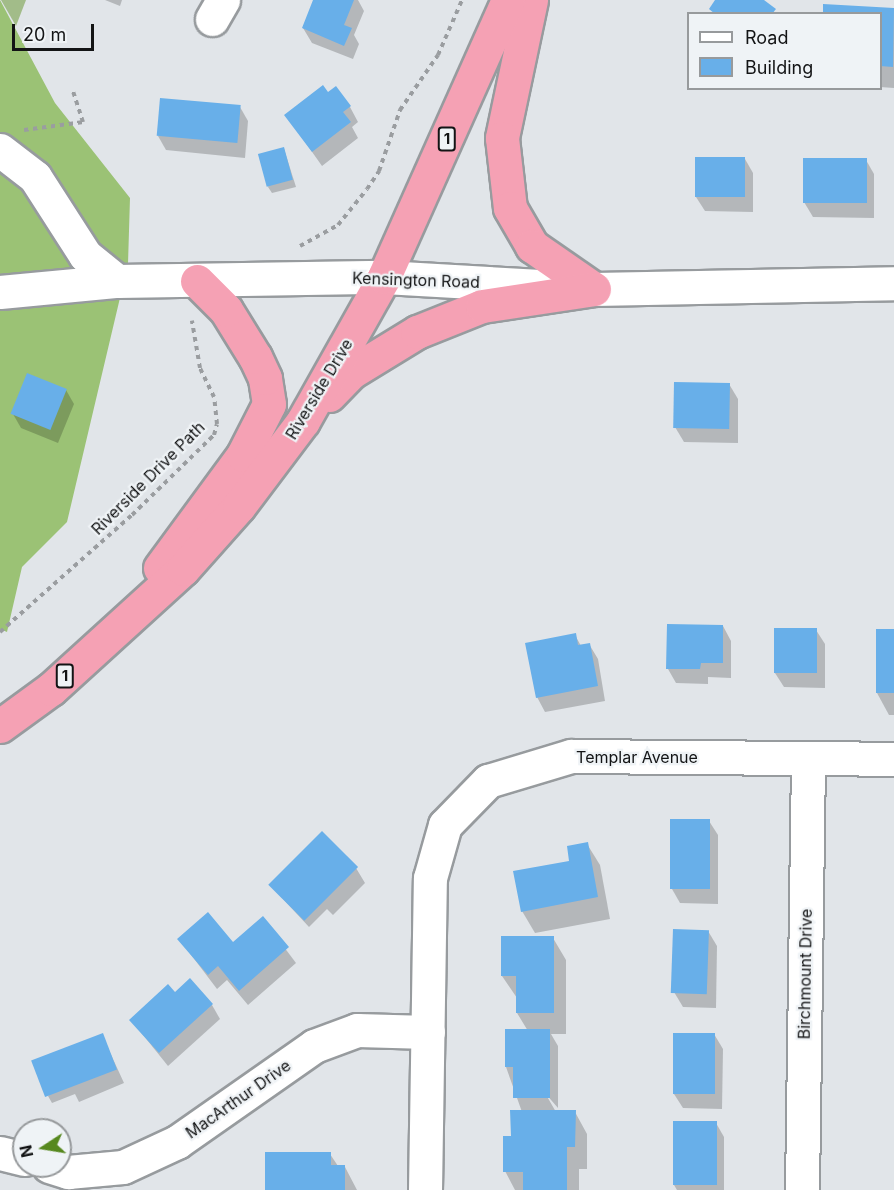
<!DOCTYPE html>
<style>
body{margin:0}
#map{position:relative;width:894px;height:1190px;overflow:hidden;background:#e1e5e9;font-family:Inter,sans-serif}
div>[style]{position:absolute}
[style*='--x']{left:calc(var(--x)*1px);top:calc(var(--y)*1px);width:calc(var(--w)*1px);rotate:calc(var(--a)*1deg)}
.green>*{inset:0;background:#a2bc89}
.forest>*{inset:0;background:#9bc275}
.shadow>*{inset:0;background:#0003}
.building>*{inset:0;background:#68afe9;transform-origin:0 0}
.path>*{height:4px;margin-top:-2px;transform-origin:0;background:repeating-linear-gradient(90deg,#9a9da0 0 4.5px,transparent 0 9px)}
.roads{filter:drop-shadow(2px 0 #979b9e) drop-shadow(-2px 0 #979b9e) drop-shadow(0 2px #979b9e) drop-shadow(0 -2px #979b9e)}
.minor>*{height:33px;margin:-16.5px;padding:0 16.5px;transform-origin:16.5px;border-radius:16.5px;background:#fff}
.highway>*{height:33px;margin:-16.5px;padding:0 16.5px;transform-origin:16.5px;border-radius:16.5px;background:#f5a1b4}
span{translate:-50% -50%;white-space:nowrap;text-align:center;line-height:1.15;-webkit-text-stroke:4.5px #eff3f6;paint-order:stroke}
.shield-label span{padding:2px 4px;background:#eff3f6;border:2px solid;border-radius:4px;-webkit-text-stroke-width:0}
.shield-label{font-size:15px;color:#131415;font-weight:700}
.street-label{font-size:16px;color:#131415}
.legend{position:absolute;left:687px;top:12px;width:195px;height:78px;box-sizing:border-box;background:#eff3f6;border:2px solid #979a9c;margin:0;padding:8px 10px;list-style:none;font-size:18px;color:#131415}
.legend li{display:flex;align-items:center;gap:12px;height:30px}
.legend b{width:30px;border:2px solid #979a9c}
.north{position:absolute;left:12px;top:1118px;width:60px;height:60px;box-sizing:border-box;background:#eff3f6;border:2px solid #979a9c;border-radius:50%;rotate:258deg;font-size:16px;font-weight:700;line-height:24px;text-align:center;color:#131415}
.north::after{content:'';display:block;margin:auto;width:21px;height:27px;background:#56881e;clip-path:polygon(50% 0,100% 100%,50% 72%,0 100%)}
.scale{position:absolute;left:12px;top:24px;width:82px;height:27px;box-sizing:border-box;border:3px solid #131415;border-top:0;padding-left:8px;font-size:18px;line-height:21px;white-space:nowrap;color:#131415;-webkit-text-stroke:4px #eff3f6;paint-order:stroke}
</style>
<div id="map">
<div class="green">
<i style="clip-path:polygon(1px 0,26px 0,16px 26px)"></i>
</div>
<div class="forest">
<i style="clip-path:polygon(0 0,55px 103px,130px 198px,128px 264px,67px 522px,22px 567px,7px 632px,0 629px)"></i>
</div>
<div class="shadow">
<i style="clip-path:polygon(105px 0,122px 0,120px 6px)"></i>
<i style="clip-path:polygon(315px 0,358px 0,364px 11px,354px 35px,359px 44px,353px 59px,312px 43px,303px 28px)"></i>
<i style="clip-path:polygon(825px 6px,894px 10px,894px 88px,880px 87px,880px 14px)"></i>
<i style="clip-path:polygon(328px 94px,350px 107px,358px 122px,352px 127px,358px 138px,322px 166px,286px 115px)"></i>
<i style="clip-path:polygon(240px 107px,248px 121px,245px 158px,166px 150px,158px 136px)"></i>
<i style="clip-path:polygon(284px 149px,296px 187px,272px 193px,268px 187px)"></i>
<i style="clip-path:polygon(745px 159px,753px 173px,753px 212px,705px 211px,696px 197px)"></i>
<i style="clip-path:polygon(866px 160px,874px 174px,874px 218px,813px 217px,804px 202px)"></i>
<i style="clip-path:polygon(729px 384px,738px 399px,738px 443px,684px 442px,675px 427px)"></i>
<i style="clip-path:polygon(66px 390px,74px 404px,58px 443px,21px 428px,13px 414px)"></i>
<i style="clip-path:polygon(723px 626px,731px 641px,731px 678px,708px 677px,708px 684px,676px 683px,668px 669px)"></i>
<i style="clip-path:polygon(816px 630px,825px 644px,825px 688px,784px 687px,775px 673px)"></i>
<i style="clip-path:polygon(894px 631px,894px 715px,889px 715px,877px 693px)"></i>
<i style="clip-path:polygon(575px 635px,581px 646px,589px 644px,598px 659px,605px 701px,545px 712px,537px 697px)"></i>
<i style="clip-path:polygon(709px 821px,718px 835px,718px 904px,680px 903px,672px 889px)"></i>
<i style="clip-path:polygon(587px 844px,600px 865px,610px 919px,535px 933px,522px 911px)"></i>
<i style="clip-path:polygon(356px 868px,365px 883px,333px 915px,327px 909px,309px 927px,270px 885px)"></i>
<i style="clip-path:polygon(263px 919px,296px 963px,248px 1005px,227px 980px,217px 989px,179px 939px,233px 944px)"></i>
<i style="clip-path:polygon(708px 931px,717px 946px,716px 1008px,683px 1007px,674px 992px)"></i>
<i style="clip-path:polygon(553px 938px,566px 960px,566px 1034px,551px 1034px,558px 1046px,558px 1108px,545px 1093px,556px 1112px,575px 1112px,587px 1134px,587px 1169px,579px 1169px,579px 1190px,515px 1190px,505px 1171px,522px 1112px,506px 1067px,528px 1031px,517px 1013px,517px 998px,502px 976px)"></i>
<i style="clip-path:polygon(175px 994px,212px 1005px,220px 1019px,168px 1066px,131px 1020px)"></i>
<i style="clip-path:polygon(714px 1034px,723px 1049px,722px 1109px,683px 1108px,674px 1094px)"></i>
<i style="clip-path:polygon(102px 1035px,124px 1083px,79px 1102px,75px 1094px,52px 1103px,48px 1096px)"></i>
<i style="clip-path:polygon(716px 1123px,724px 1137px,724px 1190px,677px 1190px,674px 1185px)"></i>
<i style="clip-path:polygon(330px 1154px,338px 1166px,345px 1167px,357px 1190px,267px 1190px)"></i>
</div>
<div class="building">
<i style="clip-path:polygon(313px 0,354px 0,344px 25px,352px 28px,344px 46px,302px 28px)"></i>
<i style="clip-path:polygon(715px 0,764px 0,776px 9px,772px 14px,715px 14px,709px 9px)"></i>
<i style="clip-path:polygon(823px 4px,894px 8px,893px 67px,880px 66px,880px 14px,823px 14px)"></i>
<i style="clip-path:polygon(323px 85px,328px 92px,336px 86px,351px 106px,343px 112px,351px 122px,312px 152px,284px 115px)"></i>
<i style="left:160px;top:98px;width:81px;height:38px;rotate:5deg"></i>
<i style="left:284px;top:147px;width:34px;height:27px;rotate:75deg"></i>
<i style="left:695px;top:157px;width:50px;height:40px"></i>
<i style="left:803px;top:158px;width:64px;height:45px"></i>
<i style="left:27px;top:373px;width:43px;height:44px;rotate:22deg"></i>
<i style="left:674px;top:382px;width:56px;height:46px;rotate:1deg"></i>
<i style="clip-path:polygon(667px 624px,723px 625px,723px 663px,701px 663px,700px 669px,666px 669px)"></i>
<i style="left:774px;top:628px;width:43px;height:45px"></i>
<i style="left:876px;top:629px;width:18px;height:64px"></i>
<i style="clip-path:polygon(576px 633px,578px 645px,590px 643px,598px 686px,536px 698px,525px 643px)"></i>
<i style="left:670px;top:819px;width:40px;height:70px"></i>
<i style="left:322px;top:831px;width:51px;height:76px;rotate:45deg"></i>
<i style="clip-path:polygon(588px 842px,598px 897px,521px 912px,513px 871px,569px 861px,567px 846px)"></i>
<i style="clip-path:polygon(208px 912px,233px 942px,263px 916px,289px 947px,239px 991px,218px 966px,208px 975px,177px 939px)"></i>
<i style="left:673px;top:929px;width:36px;height:64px;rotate:2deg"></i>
<i style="clip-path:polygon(501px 936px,554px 936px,554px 1013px,516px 1013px,516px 976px,501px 976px)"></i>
<i style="clip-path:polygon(190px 978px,213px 1004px,159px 1053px,129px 1020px,168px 984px,175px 992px)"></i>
<i style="clip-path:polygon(505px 1029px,550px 1029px,550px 1098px,513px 1098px,513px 1067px,505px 1067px)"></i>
<i style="left:103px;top:1033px;width:39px;height:77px;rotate:69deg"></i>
<i style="left:673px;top:1033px;width:42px;height:61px"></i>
<i style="clip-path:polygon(510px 1110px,576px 1110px,575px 1147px,567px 1147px,567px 1190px,523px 1190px,523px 1172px,503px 1172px,503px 1136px,511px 1136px)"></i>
<i style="left:673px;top:1121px;width:44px;height:64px"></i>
<i style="clip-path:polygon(265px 1152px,331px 1152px,331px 1165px,345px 1165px,345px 1190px,265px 1190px)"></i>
</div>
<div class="path">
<i style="--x:24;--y:130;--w:60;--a:-7.7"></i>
<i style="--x:83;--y:122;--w:32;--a:-108"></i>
<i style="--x:300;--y:246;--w:43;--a:-28.9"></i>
<i style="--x:338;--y:225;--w:46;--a:-51.1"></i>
<i style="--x:367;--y:189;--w:22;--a:-56"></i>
<i style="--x:379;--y:171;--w:65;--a:-71"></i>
<i style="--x:400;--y:110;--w:67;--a:-55.4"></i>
<i style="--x:438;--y:55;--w:60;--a:-66.4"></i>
<i style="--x:0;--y:632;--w:176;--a:-41.6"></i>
<i style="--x:132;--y:515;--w:115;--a:-44.3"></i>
<i style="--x:214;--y:435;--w:11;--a:-75"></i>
<i style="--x:217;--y:424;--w:27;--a:-96"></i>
<i style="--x:214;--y:397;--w:32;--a:-116"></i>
<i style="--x:200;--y:368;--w:48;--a:-99.7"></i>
</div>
<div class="roads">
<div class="minor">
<i style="--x:212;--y:19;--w:22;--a:-60"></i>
<i style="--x:0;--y:150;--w:44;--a:37.6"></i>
<i style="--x:35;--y:177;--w:93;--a:57.3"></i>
<i style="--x:85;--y:255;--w:41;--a:39.1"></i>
<i style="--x:117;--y:281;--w:267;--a:-0.9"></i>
<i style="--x:384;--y:277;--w:210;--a:3.3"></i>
<i style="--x:594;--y:289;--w:300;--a:-1.1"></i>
<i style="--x:0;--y:292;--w:118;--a:-5.4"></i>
<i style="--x:0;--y:1153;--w:25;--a:14"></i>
<i style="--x:49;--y:1166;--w:20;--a:18"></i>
<i style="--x:68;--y:1172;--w:55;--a:-5.2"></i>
<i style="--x:123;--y:1167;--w:60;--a:-24.8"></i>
<i style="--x:177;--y:1142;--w:167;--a:-35"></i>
<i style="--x:314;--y:1046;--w:46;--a:-20.4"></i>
<i style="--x:357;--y:1030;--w:71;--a:1.6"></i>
<i style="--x:425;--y:1190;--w:312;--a:-89.1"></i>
<i style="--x:430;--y:878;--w:55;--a:-74.2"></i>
<i style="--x:445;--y:825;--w:62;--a:-45.7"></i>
<i style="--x:488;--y:781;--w:87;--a:-16.8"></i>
<i style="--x:571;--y:756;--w:323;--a:0.5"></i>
<i style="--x:802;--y:1190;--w:432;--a:-89.2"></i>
</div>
<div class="highway">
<i style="--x:531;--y:0;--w:141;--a:101.9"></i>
<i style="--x:502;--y:138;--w:70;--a:83.5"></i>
<i style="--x:510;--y:208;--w:44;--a:59.9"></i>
<i style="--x:532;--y:246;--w:75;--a:34.7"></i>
<i style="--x:329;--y:395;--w:30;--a:-46"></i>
<i style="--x:350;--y:373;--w:79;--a:-31.5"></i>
<i style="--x:417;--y:332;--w:70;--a:-21.8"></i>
<i style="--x:482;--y:306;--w:113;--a:-8.6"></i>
<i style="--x:160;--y:568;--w:140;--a:-53.7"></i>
<i style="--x:243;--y:455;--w:57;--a:-63"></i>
<i style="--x:269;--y:404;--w:26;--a:-99"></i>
<i style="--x:265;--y:378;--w:23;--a:-115"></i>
<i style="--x:255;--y:357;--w:55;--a:-121.7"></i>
<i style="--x:226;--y:310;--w:41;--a:-135"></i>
<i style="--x:0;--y:726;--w:63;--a:-36"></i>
<i style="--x:51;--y:689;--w:178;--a:-42.3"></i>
<i style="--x:183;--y:569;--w:84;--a:-48.4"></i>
<i style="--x:239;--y:506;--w:106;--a:-53"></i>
<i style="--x:303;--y:421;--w:165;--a:-60.6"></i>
<i style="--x:384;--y:277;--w:303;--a:-65.9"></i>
</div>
</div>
<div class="shield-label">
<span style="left:447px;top:139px">1</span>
<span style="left:65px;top:676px">1</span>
</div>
<div class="street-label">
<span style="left:416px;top:280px;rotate:2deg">Kensington Road</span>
<span style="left:319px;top:389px;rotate:-59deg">Riverside Drive</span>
<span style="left:148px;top:478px;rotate:-45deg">Riverside Drive Path</span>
<span style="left:637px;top:757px">Templar Avenue</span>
<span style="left:805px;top:974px;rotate:-89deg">Birchmount Drive</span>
<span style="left:238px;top:1099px;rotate:-35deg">MacArthur Drive</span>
</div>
<ul class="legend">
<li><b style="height:8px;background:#fff"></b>Road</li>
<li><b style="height:16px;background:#68afe9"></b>Building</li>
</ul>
<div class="north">N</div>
<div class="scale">20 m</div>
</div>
